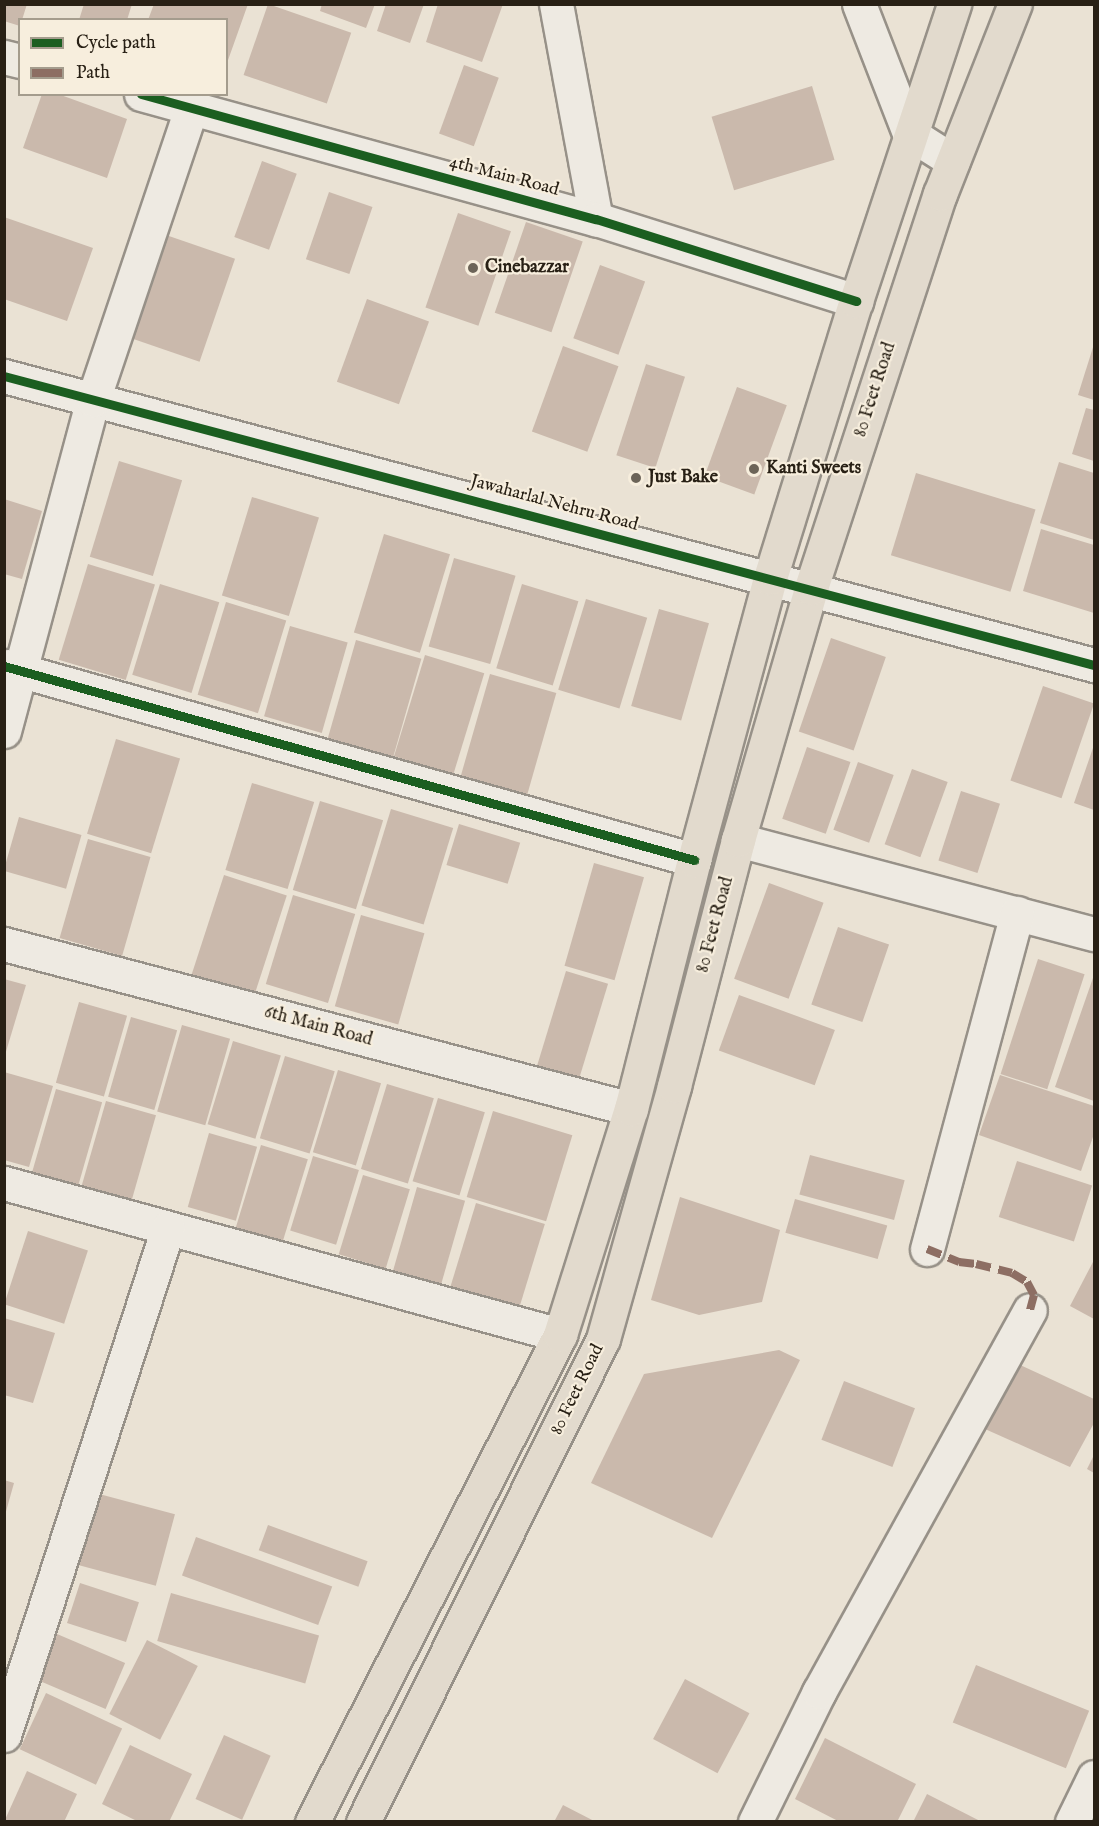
<!DOCTYPE html>
<style>
body{margin:0}
#map{position:relative;width:1099px;height:1826px;overflow:hidden;background:#eae2d4;font-family:"IM FELL English",serif}
div>[style]{position:absolute}
[style*='--x']{left:calc(var(--x)*1px);top:calc(var(--y)*1px);width:calc(var(--w)*1px);rotate:calc(var(--a)*1deg)}
.building>*{inset:0;background:#cab9ac;transform-origin:0 0}
.roads{filter:drop-shadow(2px 0 #979188) drop-shadow(-2px 0 #979188) drop-shadow(0 2px #979188) drop-shadow(0 -2px #979188)}
.minor>*{height:33px;margin:-16.5px;padding:0 16.5px;transform-origin:16.5px;border-radius:16.5px;background:#eeeae2}
.major>*{height:33px;margin:-16.5px;padding:0 16.5px;transform-origin:16.5px;border-radius:16.5px;background:#e2dacd}
.quiet>*{height:8px;margin-top:-4px;transform-origin:0;background:repeating-linear-gradient(90deg,#8d6e63 0 15px,transparent 0 23px)}
.cycleway>*{height:9px;margin:-4.5px;padding:0 4.5px;transform-origin:4.5px;border-radius:4.5px;background:#1b5e20}
.dots>*{width:16px;height:16px;translate:-50% -50%;box-sizing:border-box;border:3px solid #f7eedd;border-radius:50%}
span{translate:-50% -50%;white-space:nowrap;text-align:center;line-height:1.15;-webkit-text-stroke:4.5px #f7eedd;paint-order:stroke}
.street-label{font-size:18px;color:#282015}
.poi-label{font-size:18px;color:#282015;font-weight:700}
.left{translate:0 -50%;text-align:left}
.frame{position:absolute;inset:0;border:6px solid #282015;pointer-events:none}
.legend{position:absolute;left:18px;top:18px;width:210px;height:78px;box-sizing:border-box;background:#f7eedd;border:2px solid #a49c8d;margin:0;padding:8px 10px;list-style:none;font-size:18px;color:#282015}
.legend li{display:flex;align-items:center;gap:12px;height:30px}
.legend b{width:30px;border:2px solid #a49c8d}
</style>
<div id="map">
<div class="building">
<i style="clip-path:polygon(4px 4px,27px 4px,22px 20px,20px 20px,20px 26px,4px 21px)"></i>
<i style="clip-path:polygon(84px 4px,132px 4px,127px 20px,79px 20px)"></i>
<i style="clip-path:polygon(154px 4px,248px 4px,227px 63px,226px 20px,148px 20px)"></i>
<i style="left:268px;top:4px;width:88px;height:75px;rotate:19deg"></i>
<i style="clip-path:polygon(322px 4px,375px 4px,366px 28px,320px 11px)"></i>
<i style="clip-path:polygon(386px 4px,424px 4px,410px 43px,377px 31px)"></i>
<i style="clip-path:polygon(438px 4px,503px 4px,482px 62px,426px 42px)"></i>
<i style="left:464px;top:65px;width:37px;height:73px;rotate:20deg"></i>
<i style="left:812px;top:86px;width:77px;height:105px;rotate:73deg"></i>
<i style="clip-path:polygon(42px 94px,58px 94px,127px 119px,107px 178px,23px 148px)"></i>
<i style="left:262px;top:161px;width:37px;height:81px;rotate:20deg"></i>
<i style="left:329px;top:192px;width:46px;height:71px;rotate:19deg"></i>
<i style="left:458px;top:213px;width:56px;height:100px;rotate:19deg"></i>
<i style="clip-path:polygon(4px 217px,93px 248px,67px 321px,4px 299px)"></i>
<i style="left:526px;top:222px;width:60px;height:96px;rotate:19deg"></i>
<i style="left:166px;top:235px;width:73px;height:109px;rotate:19deg"></i>
<i style="left:600px;top:265px;width:48px;height:78px;rotate:20deg"></i>
<i style="left:367px;top:299px;width:66px;height:88px;rotate:20deg"></i>
<i style="clip-path:polygon(1094px 344px,1094px 400px,1078px 395px)"></i>
<i style="left:563px;top:346px;width:59px;height:91px;rotate:20deg"></i>
<i style="left:646px;top:364px;width:41px;height:96px;rotate:18deg"></i>
<i style="left:737px;top:387px;width:53px;height:95px;rotate:20deg"></i>
<i style="clip-path:polygon(1086px 408px,1094px 410px,1094px 461px,1072px 454px)"></i>
<i style="left:119px;top:461px;width:66px;height:100px;rotate:17deg"></i>
<i style="clip-path:polygon(1059px 462px,1094px 473px,1094px 540px,1040px 523px)"></i>
<i style="left:916px;top:473px;width:125px;height:86px;rotate:17deg"></i>
<i style="left:252px;top:497px;width:70px;height:103px;rotate:17deg"></i>
<i style="clip-path:polygon(4px 499px,42px 511px,22px 579px,4px 574px)"></i>
<i style="clip-path:polygon(1041px 529px,1094px 545px,1094px 613px,1023px 591px)"></i>
<i style="left:384px;top:534px;width:69px;height:103px;rotate:17deg"></i>
<i style="left:454px;top:558px;width:64px;height:92px;rotate:16deg"></i>
<i style="left:88px;top:564px;width:70px;height:100px;rotate:17deg"></i>
<i style="left:160px;top:584px;width:62px;height:95px;rotate:17deg"></i>
<i style="left:522px;top:584px;width:59px;height:88px;rotate:17deg"></i>
<i style="left:586px;top:599px;width:64px;height:95px;rotate:17deg"></i>
<i style="left:226px;top:602px;width:63px;height:97px;rotate:17deg"></i>
<i style="left:659px;top:609px;width:52px;height:101px;rotate:16deg"></i>
<i style="left:290px;top:626px;width:60px;height:94px;rotate:16deg"></i>
<i style="left:831px;top:638px;width:58px;height:99px;rotate:19deg"></i>
<i style="left:356px;top:640px;width:68px;height:102px;rotate:16deg"></i>
<i style="left:425px;top:655px;width:62px;height:106px;rotate:17deg"></i>
<i style="left:490px;top:674px;width:69px;height:106px;rotate:16deg"></i>
<i style="left:1043px;top:686px;width:54px;height:100px;rotate:19deg"></i>
<i style="left:116px;top:739px;width:67px;height:99px;rotate:17deg"></i>
<i style="clip-path:polygon(1094px 745px,1094px 810px,1074px 803px)"></i>
<i style="left:807px;top:747px;width:46px;height:76px;rotate:19deg"></i>
<i style="left:858px;top:762px;width:38px;height:72px;rotate:20deg"></i>
<i style="left:912px;top:769px;width:38px;height:80px;rotate:20deg"></i>
<i style="left:252px;top:783px;width:65px;height:91px;rotate:17deg"></i>
<i style="left:961px;top:791px;width:41px;height:73px;rotate:18deg"></i>
<i style="left:320px;top:801px;width:66px;height:93px;rotate:17deg"></i>
<i style="left:391px;top:809px;width:65px;height:101px;rotate:17deg"></i>
<i style="left:19px;top:817px;width:65px;height:56px;rotate:16deg"></i>
<i style="left:459px;top:824px;width:64px;height:43px;rotate:17deg"></i>
<i style="left:88px;top:839px;width:65px;height:103px;rotate:16deg"></i>
<i style="left:594px;top:863px;width:52px;height:107px;rotate:16deg"></i>
<i style="left:224px;top:875px;width:66px;height:105px;rotate:18deg"></i>
<i style="left:769px;top:883px;width:58px;height:102px;rotate:20deg"></i>
<i style="left:293px;top:895px;width:65px;height:93px;rotate:17deg"></i>
<i style="left:361px;top:915px;width:66px;height:95px;rotate:16deg"></i>
<i style="left:838px;top:927px;width:54px;height:82px;rotate:19deg"></i>
<i style="left:1038px;top:959px;width:49px;height:121px;rotate:18deg"></i>
<i style="left:566px;top:971px;width:44px;height:105px;rotate:17deg"></i>
<i style="clip-path:polygon(1094px 975px,1094px 1101px,1055px 1087px)"></i>
<i style="clip-path:polygon(4px 979px,26px 985px,5px 1055px,4px 1055px)"></i>
<i style="left:739px;top:995px;width:102px;height:59px;rotate:20deg"></i>
<i style="left:79px;top:1002px;width:50px;height:84px;rotate:16deg"></i>
<i style="left:131px;top:1017px;width:48px;height:83px;rotate:16deg"></i>
<i style="left:182px;top:1025px;width:50px;height:90px;rotate:16deg"></i>
<i style="left:233px;top:1041px;width:50px;height:87px;rotate:17deg"></i>
<i style="left:285px;top:1056px;width:52px;height:86px;rotate:17deg"></i>
<i style="left:338px;top:1070px;width:45px;height:86px;rotate:17deg"></i>
<i style="clip-path:polygon(4px 1072px,53px 1086px,29px 1167px,4px 1160px)"></i>
<i style="clip-path:polygon(1000px 1075px,1094px 1106px,1094px 1134px,1081px 1171px,979px 1135px)"></i>
<i style="left:387px;top:1084px;width:49px;height:89px;rotate:17deg"></i>
<i style="left:56px;top:1089px;width:48px;height:88px;rotate:16deg"></i>
<i style="left:438px;top:1098px;width:49px;height:87px;rotate:17deg"></i>
<i style="left:106px;top:1101px;width:52px;height:89px;rotate:16deg"></i>
<i style="left:493px;top:1111px;width:83px;height:90px;rotate:17deg"></i>
<i style="left:209px;top:1133px;width:50px;height:77px;rotate:16deg"></i>
<i style="left:261px;top:1145px;width:49px;height:87px;rotate:17deg"></i>
<i style="left:810px;top:1155px;width:98px;height:41px;rotate:15deg"></i>
<i style="left:313px;top:1156px;width:48px;height:78px;rotate:17deg"></i>
<i style="left:1017px;top:1161px;width:79px;height:59px;rotate:18deg"></i>
<i style="left:363px;top:1175px;width:49px;height:83px;rotate:17deg"></i>
<i style="left:417px;top:1187px;width:50px;height:87px;rotate:16deg"></i>
<i style="clip-path:polygon(680px 1197px,780px 1230px,762px 1302px,699px 1315px,651px 1300px)"></i>
<i style="left:795px;top:1199px;width:96px;height:35px;rotate:16deg"></i>
<i style="left:476px;top:1203px;width:72px;height:92px;rotate:17deg"></i>
<i style="left:28px;top:1231px;width:63px;height:77px;rotate:18deg"></i>
<i style="clip-path:polygon(1094px 1260px,1094px 1319px,1070px 1306px)"></i>
<i style="clip-path:polygon(4px 1318px,55px 1333px,33px 1403px,4px 1395px)"></i>
<i style="clip-path:polygon(779px 1350px,800px 1360px,712px 1538px,591px 1483px,644px 1374px)"></i>
<i style="clip-path:polygon(1018px 1364px,1094px 1399px,1094px 1423px,1070px 1467px,985px 1429px)"></i>
<i style="left:844px;top:1381px;width:76px;height:63px;rotate:21deg"></i>
<i style="clip-path:polygon(1094px 1455px,1094px 1473px,1087px 1469px)"></i>
<i style="clip-path:polygon(4px 1480px,14px 1483px,5px 1515px,4px 1515px)"></i>
<i style="left:88px;top:1491px;width:90px;height:74px;rotate:15deg"></i>
<i style="left:268px;top:1525px;width:106px;height:27px;rotate:20deg"></i>
<i style="left:196px;top:1537px;width:145px;height:41px;rotate:20deg"></i>
<i style="left:80px;top:1583px;width:62px;height:42px;rotate:18deg"></i>
<i style="left:171px;top:1593px;width:154px;height:50px;rotate:16deg"></i>
<i style="left:57px;top:1634px;width:74px;height:50px;rotate:23deg"></i>
<i style="left:147px;top:1640px;width:57px;height:83px;rotate:27deg"></i>
<i style="left:976px;top:1665px;width:122px;height:62px;rotate:22deg"></i>
<i style="left:685px;top:1679px;width:73px;height:68px;rotate:28deg"></i>
<i style="left:46px;top:1693px;width:84px;height:62px;rotate:25deg"></i>
<i style="left:224px;top:1735px;width:51px;height:70px;rotate:24deg"></i>
<i style="clip-path:polygon(825px 1738px,916px 1784px,897px 1822px,840px 1822px,795px 1799px)"></i>
<i style="clip-path:polygon(130px 1745px,192px 1774px,169px 1822px,139px 1822px,102px 1804px)"></i>
<i style="clip-path:polygon(27px 1771px,77px 1794px,64px 1822px,4px 1822px)"></i>
<i style="clip-path:polygon(927px 1794px,982px 1822px,913px 1822px)"></i>
<i style="clip-path:polygon(563px 1805px,596px 1822px,554px 1822px)"></i>
</div>
<div class="roads">
<div class="minor">
<i style="--x:556;--y:4;--w:219;--a:79.5"></i>
<i style="--x:859;--y:4;--w:138;--a:68.8"></i>
<i style="--x:909;--y:133;--w:52;--a:32.5"></i>
<i style="--x:4;--y:57;--w:16;--a:14"></i>
<i style="--x:141;--y:94;--w:472;--a:15.4"></i>
<i style="--x:596;--y:219;--w:273;--a:17.5"></i>
<i style="--x:4;--y:376;--w:1128;--a:14.85"></i>
<i style="--x:4;--y:666;--w:717;--a:15.7"></i>
<i style="--x:4;--y:731;--w:343;--a:-75"></i>
<i style="--x:93;--y:400;--w:308;--a:-71.4"></i>
<i style="--x:738;--y:840;--w:368;--a:14.8"></i>
<i style="--x:4;--y:944;--w:648;--a:14.74"></i>
<i style="--x:4;--y:1183;--w:576;--a:15.29"></i>
<i style="--x:927;--y:1249;--w:348;--a:-75"></i>
<i style="--x:4;--y:1735;--w:533;--a:-72.08"></i>
<i style="--x:755;--y:1822;--w:145;--a:-63.8"></i>
<i style="--x:819;--y:1692;--w:436;--a:-61.1"></i>
<i style="--x:1072;--y:1822;--w:50;--a:-63.9"></i>
</div>
<div class="major">
<i style="--x:312;--y:1822;--w:547;--a:-63.01"></i>
<i style="--x:560;--y:1335;--w:237;--a:-72.6"></i>
<i style="--x:631;--y:1109;--w:257;--a:-75.8"></i>
<i style="--x:694;--y:860;--w:292;--a:-74.9"></i>
<i style="--x:770;--y:578;--w:290;--a:-72.8"></i>
<i style="--x:856;--y:301;--w:313;--a:-71.7"></i>
<i style="--x:363;--y:1822;--w:539;--a:-63.58"></i>
<i style="--x:603;--y:1339;--w:263;--a:-74.3"></i>
<i style="--x:674;--y:1086;--w:254;--a:-75.4"></i>
<i style="--x:738;--y:840;--w:262;--a:-73.8"></i>
<i style="--x:811;--y:588;--w:415;--a:-71.9"></i>
<i style="--x:940;--y:194;--w:204;--a:-68.5"></i>
</div>
</div>
<div class="quiet">
<i style="--x:927;--y:1249;--w:35;--a:22"></i>
<i style="--x:959;--y:1262;--w:17;--a:7"></i>
<i style="--x:976;--y:1264;--w:37;--a:14"></i>
<i style="--x:1012;--y:1273;--w:17;--a:31"></i>
<i style="--x:1027;--y:1282;--w:15;--a:62"></i>
<i style="--x:1034;--y:1295;--w:16;--a:105"></i>
</div>
<div class="cycleway">
<i style="--x:141;--y:94;--w:472;--a:15.4"></i>
<i style="--x:596;--y:219;--w:273;--a:17.5"></i>
<i style="--x:4;--y:376;--w:1128;--a:14.85"></i>
<i style="--x:4;--y:666;--w:717;--a:15.7"></i>
</div>
<div class="dots">
<i style="left:473px;top:268px;background:#6c6458"></i>
<i style="left:754px;top:469px;background:#6c6458"></i>
<i style="left:636px;top:478px;background:#6c6458"></i>
</div>
<div class="street-label">
<span style="left:504px;top:177px;rotate:15deg">4th Main Road</span>
<span style="left:876px;top:390px;rotate:-72deg">80 Feet Road</span>
<span style="left:554px;top:504px;rotate:15deg">Jawaharlal Nehru Road</span>
<span style="left:716px;top:925px;rotate:-75deg">80 Feet Road</span>
<span style="left:318px;top:1027px;rotate:15deg">6th Main Road</span>
<span style="left:578px;top:1390px;rotate:-64deg">80 Feet Road</span>
</div>
<div class="poi-label">
<span class="left" style="left:485px;top:268px">Cinebazzar</span>
<span class="left" style="left:766px;top:469px">Kanti Sweets</span>
<span class="left" style="left:648px;top:478px">Just Bake</span>
</div>
<div class="frame"></div>
<ul class="legend">
<li><b style="height:8px;background:#1b5e20"></b>Cycle path</li>
<li><b style="height:8px;background:#8d6e63"></b>Path</li>
</ul>
</div>
